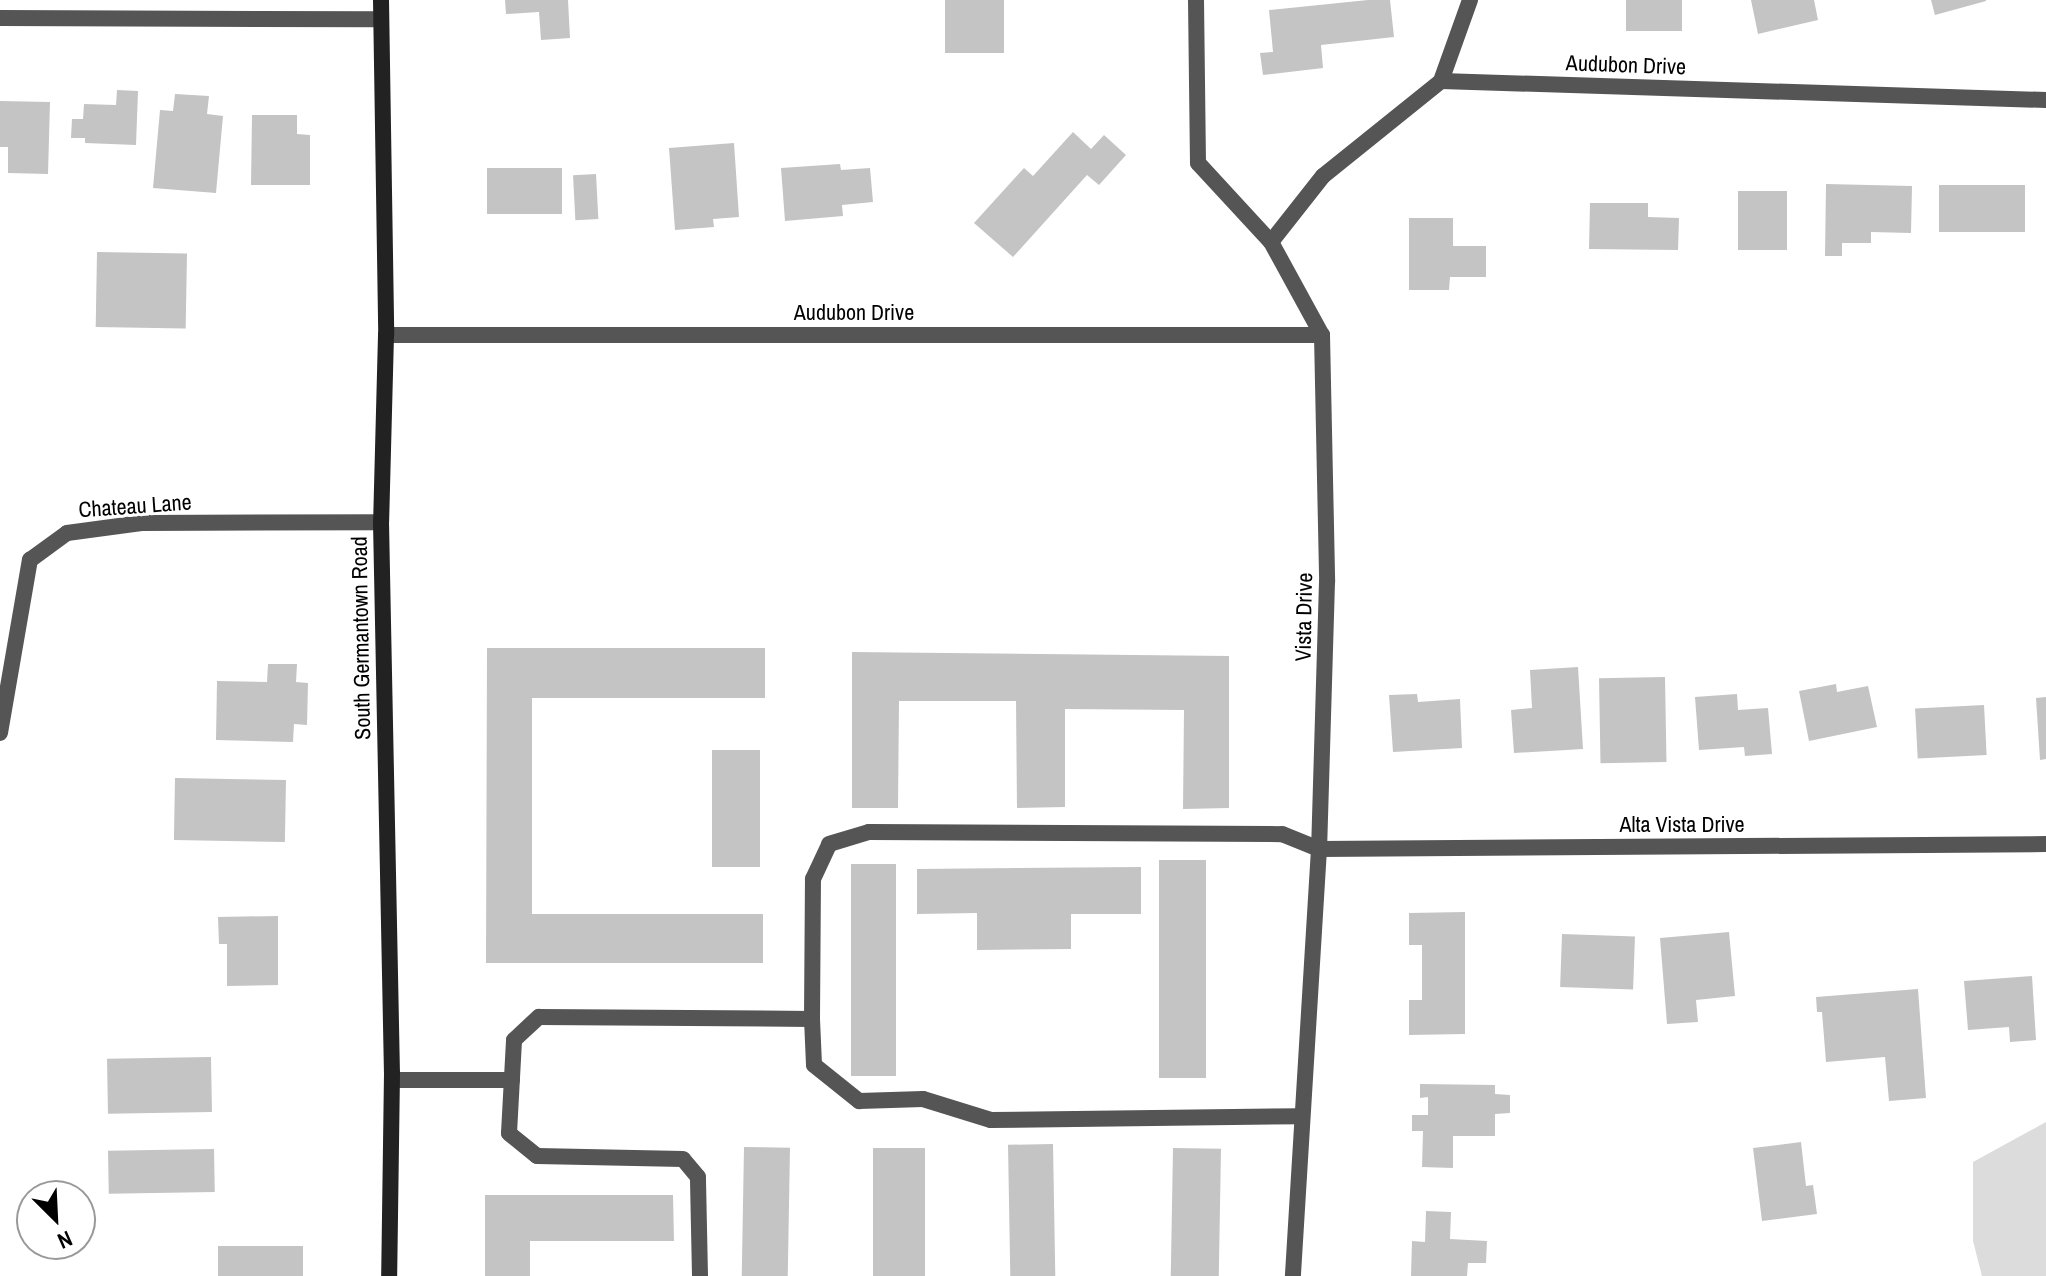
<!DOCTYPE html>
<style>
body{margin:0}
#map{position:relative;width:2046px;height:1276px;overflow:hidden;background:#fff;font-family:"Archivo Narrow",sans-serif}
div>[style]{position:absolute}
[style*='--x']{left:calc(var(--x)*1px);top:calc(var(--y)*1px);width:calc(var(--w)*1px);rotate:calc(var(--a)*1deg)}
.green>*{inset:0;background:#dcdcdc}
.building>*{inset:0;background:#c4c4c4;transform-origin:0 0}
.service>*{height:16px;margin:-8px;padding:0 8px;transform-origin:8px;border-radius:8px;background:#555}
.minor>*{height:16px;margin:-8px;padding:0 8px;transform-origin:8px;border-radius:8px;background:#555}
.secondary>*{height:16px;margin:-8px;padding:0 8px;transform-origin:8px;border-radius:8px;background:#222}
span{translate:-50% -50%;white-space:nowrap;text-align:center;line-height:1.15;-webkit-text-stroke:6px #fff;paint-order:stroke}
.street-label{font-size:22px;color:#000}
.north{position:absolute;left:16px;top:1180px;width:80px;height:80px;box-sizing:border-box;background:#fff;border:2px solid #999;border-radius:50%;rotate:156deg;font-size:22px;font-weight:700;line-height:32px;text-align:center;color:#000}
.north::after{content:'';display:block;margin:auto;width:28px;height:36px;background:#000;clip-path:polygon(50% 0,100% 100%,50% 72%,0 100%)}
</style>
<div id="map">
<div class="green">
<i style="clip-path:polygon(2046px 1122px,2046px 1276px,1982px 1276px,1973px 1241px,1973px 1162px)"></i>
</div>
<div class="building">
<i style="clip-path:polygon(505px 0,568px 0,570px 38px,541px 40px,539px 12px,506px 14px)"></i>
<i style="left:945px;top:0;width:59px;height:53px"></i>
<i style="clip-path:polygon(1368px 0,1390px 0,1394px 37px,1321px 45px,1323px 68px,1263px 75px,1260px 53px,1273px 52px,1269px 10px)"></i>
<i style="left:1626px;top:0;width:56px;height:31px"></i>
<i style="clip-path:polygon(1751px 0,1814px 0,1818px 20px,1758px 34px)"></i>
<i style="clip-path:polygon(1931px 0,1986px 0,1986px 1px,1935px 15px)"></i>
<i style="clip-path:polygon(117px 90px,138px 91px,136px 145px,85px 143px,85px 138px,71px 138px,72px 119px,83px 119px,84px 104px,116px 105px)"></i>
<i style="clip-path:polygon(175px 94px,209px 96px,207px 114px,223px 116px,216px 193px,153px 188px,160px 110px,173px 111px)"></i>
<i style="clip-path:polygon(0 101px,50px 102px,48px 174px,8px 173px,8px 147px,0 147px)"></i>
<i style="clip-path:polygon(252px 115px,297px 115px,297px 134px,310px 135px,310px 185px,251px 185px)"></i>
<i style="clip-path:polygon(1073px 132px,1091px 149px,1104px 135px,1126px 155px,1099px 185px,1087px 175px,1013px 257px,974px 223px,1024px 168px,1033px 176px)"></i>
<i style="clip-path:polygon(734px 143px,739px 217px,713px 219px,714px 227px,675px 230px,669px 148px)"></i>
<i style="clip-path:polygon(840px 164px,841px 170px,870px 168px,873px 202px,842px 205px,843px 216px,785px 221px,781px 168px)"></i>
<i style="left:487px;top:168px;width:75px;height:46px"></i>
<i style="left:596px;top:174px;width:45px;height:23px;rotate:87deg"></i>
<i style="clip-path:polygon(1826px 184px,1912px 186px,1911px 233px,1871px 232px,1871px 243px,1842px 243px,1842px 256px,1825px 256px)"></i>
<i style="left:1939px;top:185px;width:86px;height:47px"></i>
<i style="left:1738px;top:191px;width:49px;height:59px"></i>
<i style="clip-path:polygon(1590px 203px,1648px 203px,1648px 217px,1679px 218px,1678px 250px,1589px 249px)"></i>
<i style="clip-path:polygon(1409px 218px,1453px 218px,1453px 246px,1486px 246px,1486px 277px,1450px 277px,1449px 290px,1409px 290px)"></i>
<i style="left:97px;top:252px;width:90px;height:75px;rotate:1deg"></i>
<i style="clip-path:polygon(487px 648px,765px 648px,765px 698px,532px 698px,532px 914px,763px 914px,763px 963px,486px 963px)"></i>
<i style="clip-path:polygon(852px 652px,1229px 656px,1229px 808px,1183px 809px,1184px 710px,1065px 709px,1065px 807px,1017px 808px,1016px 701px,899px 701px,898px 808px,852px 808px)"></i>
<i style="clip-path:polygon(268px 664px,297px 664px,296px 682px,308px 683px,307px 725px,294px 724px,293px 742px,216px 740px,217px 681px,267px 682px)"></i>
<i style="clip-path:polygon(1578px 667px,1583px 749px,1514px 753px,1511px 710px,1532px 708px,1530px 670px)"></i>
<i style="left:1665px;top:677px;width:85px;height:66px;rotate:89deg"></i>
<i style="clip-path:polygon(1836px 684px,1837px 692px,1868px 686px,1877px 727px,1809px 741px,1799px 691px)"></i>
<i style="clip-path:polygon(1417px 694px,1418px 702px,1460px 699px,1462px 748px,1393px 752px,1389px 695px)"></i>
<i style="clip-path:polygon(1737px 694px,1738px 710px,1768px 708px,1772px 754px,1745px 756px,1744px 747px,1699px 750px,1695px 697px)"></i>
<i style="clip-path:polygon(2046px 697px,2046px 759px,2040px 760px,2036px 698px)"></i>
<i style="left:1984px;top:705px;width:50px;height:69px;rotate:87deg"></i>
<i style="left:760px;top:750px;width:117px;height:48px;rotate:90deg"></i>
<i style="left:175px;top:778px;width:111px;height:62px;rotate:1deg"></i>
<i style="left:1159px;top:860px;width:47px;height:218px"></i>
<i style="left:851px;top:864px;width:45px;height:212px"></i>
<i style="clip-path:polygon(1141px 867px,1141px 914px,1071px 914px,1071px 949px,977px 950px,977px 913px,917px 914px,917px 869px)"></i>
<i style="clip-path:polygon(1465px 912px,1465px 1034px,1409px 1035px,1409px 1000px,1422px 1000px,1422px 945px,1409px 945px,1409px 913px)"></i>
<i style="clip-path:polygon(278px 916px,278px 985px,227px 986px,227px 944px,219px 944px,218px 917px)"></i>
<i style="clip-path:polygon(1729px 932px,1735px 996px,1696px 1000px,1698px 1022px,1667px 1024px,1660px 938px)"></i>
<i style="left:1562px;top:934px;width:73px;height:53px;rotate:2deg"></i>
<i style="clip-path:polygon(2032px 976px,2036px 1040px,2010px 1042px,2009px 1027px,1968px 1030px,1964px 981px)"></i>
<i style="clip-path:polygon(1918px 989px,1926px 1098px,1889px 1101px,1885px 1057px,1826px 1062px,1822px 1012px,1817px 1012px,1816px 997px)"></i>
<i style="left:211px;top:1057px;width:55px;height:104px;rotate:89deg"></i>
<i style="clip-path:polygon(1420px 1084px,1495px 1085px,1495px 1094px,1510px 1095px,1510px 1113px,1495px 1114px,1495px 1136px,1453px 1136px,1453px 1168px,1422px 1167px,1423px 1131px,1412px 1131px,1412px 1115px,1428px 1115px,1428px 1097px,1420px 1098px)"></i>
<i style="clip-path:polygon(1801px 1142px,1806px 1186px,1813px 1185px,1817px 1214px,1762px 1221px,1753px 1148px)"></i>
<i style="left:1053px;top:1144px;width:132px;height:45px;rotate:89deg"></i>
<i style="left:744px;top:1147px;width:46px;height:129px;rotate:1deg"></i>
<i style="left:873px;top:1148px;width:52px;height:128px"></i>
<i style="left:1173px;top:1148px;width:48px;height:128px;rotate:1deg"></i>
<i style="left:214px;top:1149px;width:43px;height:106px;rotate:89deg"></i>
<i style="clip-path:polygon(485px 1195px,673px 1195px,674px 1241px,530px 1241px,530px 1276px,485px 1276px)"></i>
<i style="clip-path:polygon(1426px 1211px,1451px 1212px,1450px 1239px,1487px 1241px,1486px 1263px,1468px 1263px,1467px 1276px,1411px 1276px,1412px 1241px,1425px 1242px)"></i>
<i style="left:303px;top:1246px;width:30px;height:85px;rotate:90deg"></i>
</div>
<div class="service">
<i style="--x:812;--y:1019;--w:46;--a:87.5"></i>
<i style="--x:814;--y:1065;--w:58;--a:38.7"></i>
<i style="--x:859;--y:1101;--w:64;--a:-1.8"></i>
<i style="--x:923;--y:1099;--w:71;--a:17.2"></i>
<i style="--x:991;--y:1120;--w:310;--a:-0.7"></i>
<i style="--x:392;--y:1080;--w:120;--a:0"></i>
<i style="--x:700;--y:1276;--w:99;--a:-91.2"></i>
<i style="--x:698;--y:1177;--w:23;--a:-130"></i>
<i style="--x:683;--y:1159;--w:146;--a:-178.8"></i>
<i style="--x:537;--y:1156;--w:36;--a:-141"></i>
<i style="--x:509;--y:1133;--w:93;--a:-86.9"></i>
<i style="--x:514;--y:1040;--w:34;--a:-43"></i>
<i style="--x:539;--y:1017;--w:273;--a:0.4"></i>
<i style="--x:812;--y:1019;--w:140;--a:-89.6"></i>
<i style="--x:813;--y:879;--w:38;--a:-65"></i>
<i style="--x:829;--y:844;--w:42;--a:-16.7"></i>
<i style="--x:869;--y:832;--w:413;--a:0.3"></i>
<i style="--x:1282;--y:834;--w:40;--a:22"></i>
</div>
<div class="minor">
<i style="--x:1196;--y:0;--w:163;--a:89.3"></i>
<i style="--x:1198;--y:163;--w:108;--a:47.3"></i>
<i style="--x:1271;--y:242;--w:106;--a:61.3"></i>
<i style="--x:1322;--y:335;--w:247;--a:88.8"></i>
<i style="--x:1327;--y:582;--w:267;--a:91.7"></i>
<i style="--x:1319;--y:849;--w:428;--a:93.5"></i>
<i style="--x:0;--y:18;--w:381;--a:0.2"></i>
<i style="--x:1441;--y:81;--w:86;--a:-70.3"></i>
<i style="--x:1271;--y:242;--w:84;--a:-51.8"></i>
<i style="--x:1323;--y:176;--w:151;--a:-38.8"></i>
<i style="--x:1441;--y:81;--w:605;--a:1.8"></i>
<i style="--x:386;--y:335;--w:936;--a:0"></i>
<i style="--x:0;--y:733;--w:176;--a:-80.2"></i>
<i style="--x:30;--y:560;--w:46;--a:-36.1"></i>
<i style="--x:67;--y:533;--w:75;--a:-7.7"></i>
<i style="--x:141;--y:523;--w:240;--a:-0.2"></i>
<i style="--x:1319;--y:849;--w:727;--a:-0.39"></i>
</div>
<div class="secondary">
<i style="--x:381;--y:0;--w:335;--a:89.1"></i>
<i style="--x:386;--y:335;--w:187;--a:91.5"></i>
<i style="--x:381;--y:522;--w:551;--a:88.86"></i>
<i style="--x:392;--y:1073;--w:203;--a:90.8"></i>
</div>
<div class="street-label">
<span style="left:1626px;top:65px;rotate:2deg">Audubon Drive</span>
<span style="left:854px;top:313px">Audubon Drive</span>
<span style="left:135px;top:506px;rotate:-4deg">Chateau Lane</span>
<span style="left:1304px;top:617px;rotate:-89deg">Vista Drive</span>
<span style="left:361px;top:638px;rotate:-91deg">South Germantown Road</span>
<span style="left:1682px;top:825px">Alta Vista Drive</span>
</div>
<div class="north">N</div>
</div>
